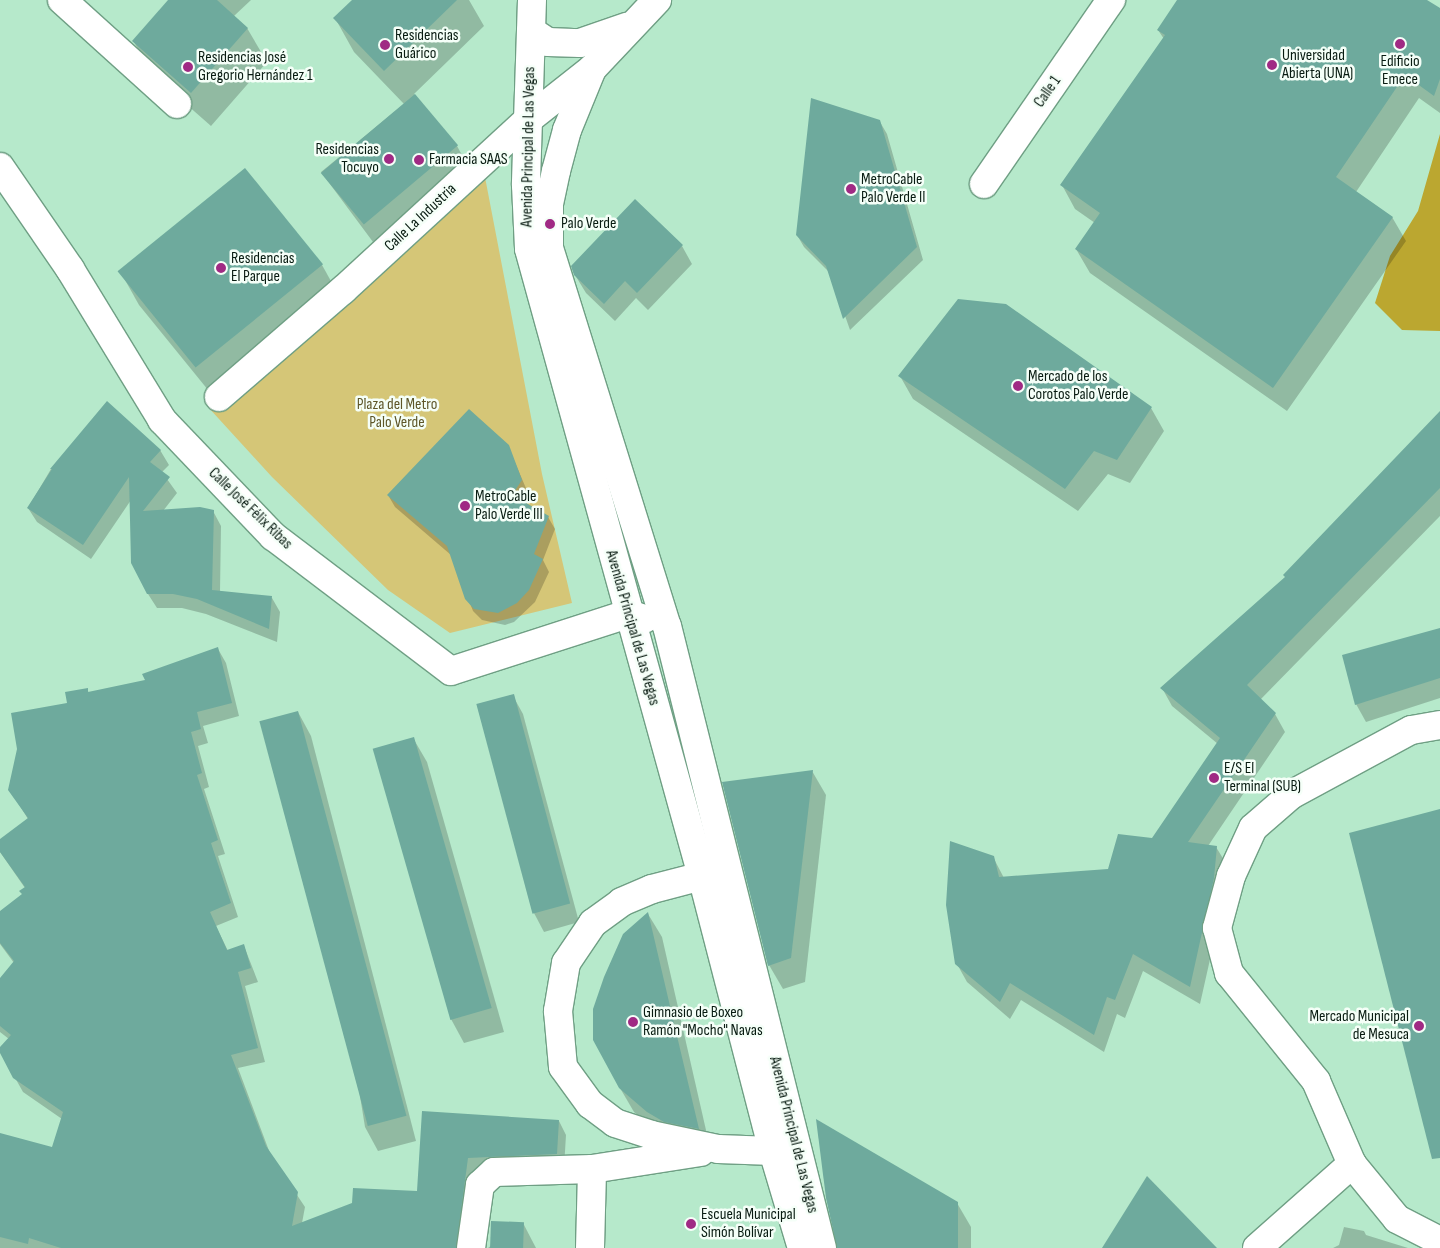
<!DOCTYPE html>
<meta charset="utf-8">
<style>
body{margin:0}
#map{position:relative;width:1440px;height:1248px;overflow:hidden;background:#b6e9cb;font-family:"Sofia Sans Condensed",sans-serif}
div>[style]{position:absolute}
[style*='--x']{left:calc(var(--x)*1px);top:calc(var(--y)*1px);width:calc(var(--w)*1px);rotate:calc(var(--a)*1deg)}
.green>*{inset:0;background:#d5c677}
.forest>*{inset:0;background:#bba730}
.shadow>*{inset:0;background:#0003}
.building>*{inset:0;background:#6eaa9d;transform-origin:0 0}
.roads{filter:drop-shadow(1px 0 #6f9f84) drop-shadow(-1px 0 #6f9f84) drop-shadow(0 1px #6f9f84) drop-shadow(0 -1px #6f9f84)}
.minor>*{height:28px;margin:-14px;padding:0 14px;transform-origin:14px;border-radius:14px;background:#fff}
.dots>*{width:14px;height:14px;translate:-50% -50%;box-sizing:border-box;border:2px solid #f5fff8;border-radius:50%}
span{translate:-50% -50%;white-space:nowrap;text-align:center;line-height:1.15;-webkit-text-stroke:5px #f5fff8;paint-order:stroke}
.poi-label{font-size:16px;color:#081b11}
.left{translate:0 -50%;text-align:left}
.right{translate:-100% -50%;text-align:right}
.street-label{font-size:16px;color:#081b11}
.park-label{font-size:16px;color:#5e5628}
</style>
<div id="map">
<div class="green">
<i style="clip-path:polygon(484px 172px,542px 474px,572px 603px,450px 633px,388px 590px,272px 477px,208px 407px,371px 261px)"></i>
</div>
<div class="forest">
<i style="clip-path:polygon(1440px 134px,1440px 331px,1402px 330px,1375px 303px,1390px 256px,1418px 211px)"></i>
</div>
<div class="shadow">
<i style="clip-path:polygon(170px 0,251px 0,234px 16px,247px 28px,267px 62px,211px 126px,153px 75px,134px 42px)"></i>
<i style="clip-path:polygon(354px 0,469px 0,484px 26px,414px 94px,457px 146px,467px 164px,373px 242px,321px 172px,404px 104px,354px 52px,335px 18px)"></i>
<i style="clip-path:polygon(1178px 0,1425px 0,1440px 10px,1440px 113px,1419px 98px,1356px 192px,1392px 217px,1406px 241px,1287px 411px,1090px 273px,1076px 249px,1095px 223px,1075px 209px,1062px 185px,1164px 39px,1158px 30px)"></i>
<i style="clip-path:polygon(880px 122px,887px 134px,923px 260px,850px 330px,830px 273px,804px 247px,797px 235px)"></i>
<i style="clip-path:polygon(682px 246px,692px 264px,648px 310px,636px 298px,615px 321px,586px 293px,575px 275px)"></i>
<i style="clip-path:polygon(322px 265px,341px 299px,217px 401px,139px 305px,120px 271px)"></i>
<i style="clip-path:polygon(900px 376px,1151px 408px,1164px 431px,1130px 483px,1108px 474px,1078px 511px,913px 399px)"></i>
<i style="clip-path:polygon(1440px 413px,1440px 516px,1260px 700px,1275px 714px,1285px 732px,1208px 846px,1216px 847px,1227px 865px,1224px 897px,1200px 1004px,1143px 971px,1125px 1018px,1117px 1014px,1104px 1052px,1021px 1000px,1010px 1019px,967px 982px,957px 964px,993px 857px,1004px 878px,1109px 870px,1153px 839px,1218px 744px,1172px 706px,1162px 688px,1286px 578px)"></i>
<i style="clip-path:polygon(508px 446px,528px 493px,521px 502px,548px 517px,555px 529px,543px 560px,549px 572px,535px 602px,514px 622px,505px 625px,482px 620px,473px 611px,451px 555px,395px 507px,388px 495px)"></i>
<i style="clip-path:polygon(160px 450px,169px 465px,162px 472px,177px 493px,163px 511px,213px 511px,221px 526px,220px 592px,272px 598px,280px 612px,277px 642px,206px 614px,182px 608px,157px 608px,148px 594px,131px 500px,91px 559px,37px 522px,28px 508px,51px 469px)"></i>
<i style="clip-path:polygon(1440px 629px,1440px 698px,1366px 722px,1356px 704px)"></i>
<i style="clip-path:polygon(218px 649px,226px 663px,239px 716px,203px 726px,208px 743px,198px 746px,209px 787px,204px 789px,225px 854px,218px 856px,238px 917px,216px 926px,228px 951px,244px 946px,258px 982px,245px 986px,265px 1062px,238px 1068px,271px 1156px,305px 1207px,302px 1223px,418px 1192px,423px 1113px,559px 1121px,566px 1135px,564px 1168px,475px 1171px,466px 1248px,0 1248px,0 1134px,52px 1149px,62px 1119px,23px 1092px,0 1051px,9px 1039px,0 1032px,0 980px,14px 963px,0 944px,0 912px,23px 895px,25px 888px,0 852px,0 841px,28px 819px,10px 790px,69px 704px,87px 689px,89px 693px,146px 681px)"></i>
<i style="clip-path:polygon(513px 696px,523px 714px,579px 922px,544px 932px,534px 913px)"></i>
<i style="clip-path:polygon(298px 712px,311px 736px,416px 1141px,378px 1151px,365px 1127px)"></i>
<i style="clip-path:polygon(413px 738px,427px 762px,504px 1032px,464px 1043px,451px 1019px)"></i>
<i style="clip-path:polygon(812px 771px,826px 795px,805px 982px,783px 989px,769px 965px)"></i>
<i style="clip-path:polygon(648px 914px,662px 937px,711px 1152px,662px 1136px,634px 1112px,620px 1088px)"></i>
<i style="clip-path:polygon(957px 1203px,971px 1227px,971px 1248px,837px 1248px)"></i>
<i style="clip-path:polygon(523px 1223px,536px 1248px,488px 1248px)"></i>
<i style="clip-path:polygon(1344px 1227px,1364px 1231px,1366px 1235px,1408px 1248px,1333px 1248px,1339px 1245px)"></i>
</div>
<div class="building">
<i style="clip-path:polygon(168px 0,217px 0,248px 28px,191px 93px,132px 41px)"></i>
<i style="clip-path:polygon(352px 0,457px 0,384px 71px,333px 18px)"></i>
<i style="clip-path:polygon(1177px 0,1427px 0,1440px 8px,1440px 79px,1434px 96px,1405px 75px,1336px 177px,1393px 217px,1273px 388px,1075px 249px,1100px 213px,1060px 185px,1165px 35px,1157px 30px)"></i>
<i style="left:415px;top:94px;width:67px;height:123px;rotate:50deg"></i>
<i style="clip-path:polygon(811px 98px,880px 120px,917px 247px,843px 319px,826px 266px,796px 235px)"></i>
<i style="left:245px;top:168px;width:124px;height:164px;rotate:51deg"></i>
<i style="clip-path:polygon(635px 199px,683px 245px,637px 293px,625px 281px,604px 304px,574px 275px,571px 266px)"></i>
<i style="clip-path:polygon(958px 299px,1006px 304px,1152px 407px,1117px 460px,1094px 451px,1065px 489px,898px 376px)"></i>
<i style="clip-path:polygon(107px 401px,161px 450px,150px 462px,170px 477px,143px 511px,200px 507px,214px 510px,212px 590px,272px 596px,269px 629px,197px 599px,173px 594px,147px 594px,131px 563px,129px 477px,83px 545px,27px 508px,52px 469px,50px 469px)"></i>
<i style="clip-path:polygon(469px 409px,509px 445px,522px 480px,512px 495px,549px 516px,534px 554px,543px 559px,529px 590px,517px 603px,498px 613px,474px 609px,465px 599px,447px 546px,387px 495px)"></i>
<i style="clip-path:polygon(1440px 411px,1440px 488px,1247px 685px,1276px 713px,1188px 842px,1217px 846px,1214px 878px,1190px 987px,1133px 954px,1115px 1000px,1107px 997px,1094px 1035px,1010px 983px,1000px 1002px,955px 964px,946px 905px,950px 841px,994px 856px,999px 877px,1108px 869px,1118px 834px,1152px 838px,1220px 738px,1160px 688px,1285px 577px,1283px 575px)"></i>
<i style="clip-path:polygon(1440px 628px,1440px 678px,1355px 705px,1342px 655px)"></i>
<i style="clip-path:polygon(218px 647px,232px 703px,197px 712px,201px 729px,191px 732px,202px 773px,197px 775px,218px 840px,211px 843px,231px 903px,210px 912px,227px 950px,244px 944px,251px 968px,238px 972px,258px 1048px,231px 1055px,266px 1146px,298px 1192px,292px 1226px,352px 1203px,353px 1188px,417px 1191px,422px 1111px,559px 1120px,557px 1154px,468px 1158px,456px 1248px,61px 1248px,29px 1238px,28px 1244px,0 1237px,0 1133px,52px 1147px,63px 1112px,13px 1078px,0 1053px,0 1047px,11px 1035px,0 1026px,0 978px,14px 961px,0 943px,0 911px,22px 894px,19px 891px,25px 887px,0 852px,0 839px,28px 818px,8px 790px,17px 749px,11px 713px,67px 703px,65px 692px,88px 688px,88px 692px,145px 680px,142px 674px)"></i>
<i style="left:514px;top:694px;width:217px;height:39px;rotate:75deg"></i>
<i style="left:298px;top:711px;width:419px;height:40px;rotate:75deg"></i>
<i style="left:414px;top:737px;width:282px;height:43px;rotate:74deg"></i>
<i style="clip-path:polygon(813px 770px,791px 958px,768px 966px,722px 782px)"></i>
<i style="clip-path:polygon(1440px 809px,1440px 1158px,1432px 1159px,1349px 833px)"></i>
<i style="clip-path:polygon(648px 912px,677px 1036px,699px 1129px,664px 1122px,647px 1112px,619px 1088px,593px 1040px,593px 1009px,604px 977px,623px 934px)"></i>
<i style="clip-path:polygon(816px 1119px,958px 1202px,958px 1248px,837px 1248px,826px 1198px)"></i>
<i style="clip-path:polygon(1147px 1176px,1217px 1248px,1102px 1248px)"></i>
<i style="left:491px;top:1221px;width:33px;height:27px;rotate:2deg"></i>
</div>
<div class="roads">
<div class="minor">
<i style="--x:62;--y:0;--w:155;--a:42.1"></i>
<i style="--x:532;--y:0;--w:185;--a:91.9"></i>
<i style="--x:526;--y:185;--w:64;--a:87.3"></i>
<i style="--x:529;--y:249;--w:650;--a:74.57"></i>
<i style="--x:702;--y:876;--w:284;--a:75.5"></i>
<i style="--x:773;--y:1151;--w:101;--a:73.4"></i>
<i style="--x:531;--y:31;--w:20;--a:33"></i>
<i style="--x:548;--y:42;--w:32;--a:2"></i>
<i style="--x:580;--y:43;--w:49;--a:-19.2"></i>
<i style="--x:592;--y:69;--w:66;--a:112.3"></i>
<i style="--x:567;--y:130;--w:42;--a:105"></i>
<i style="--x:556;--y:171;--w:34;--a:102"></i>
<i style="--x:549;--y:204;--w:44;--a:90"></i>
<i style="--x:549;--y:248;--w:396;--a:72.7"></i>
<i style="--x:667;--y:626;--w:641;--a:76.01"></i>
<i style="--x:0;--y:167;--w:124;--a:55.5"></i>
<i style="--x:70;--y:269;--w:177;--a:58.6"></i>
<i style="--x:162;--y:420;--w:161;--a:46.3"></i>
<i style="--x:273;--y:536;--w:223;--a:37.2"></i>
<i style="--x:451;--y:671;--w:186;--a:-17.9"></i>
<i style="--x:628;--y:614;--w:17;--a:17"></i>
<i style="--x:984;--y:184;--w:224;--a:-55.4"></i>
<i style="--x:219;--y:397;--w:164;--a:-40.8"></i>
<i style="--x:343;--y:290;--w:254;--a:-42.6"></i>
<i style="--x:530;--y:118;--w:79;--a:-38.3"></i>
<i style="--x:592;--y:69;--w:95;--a:-46.7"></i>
<i style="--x:1440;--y:725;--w:29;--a:170"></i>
<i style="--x:1411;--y:730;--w:136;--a:151.6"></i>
<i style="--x:1291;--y:795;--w:50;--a:139"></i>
<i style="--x:1253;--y:828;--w:53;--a:114.6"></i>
<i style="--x:1231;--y:876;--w:54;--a:105.1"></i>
<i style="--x:1217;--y:928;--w:47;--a:75.1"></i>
<i style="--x:1229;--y:973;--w:139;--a:51.1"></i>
<i style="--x:1316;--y:1081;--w:90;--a:66.6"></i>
<i style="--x:1352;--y:1164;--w:71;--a:50.7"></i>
<i style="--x:1397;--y:1219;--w:48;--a:27.1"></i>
<i style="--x:702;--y:876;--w:52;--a:165.4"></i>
<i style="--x:652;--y:889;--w:33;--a:157"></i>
<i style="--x:622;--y:902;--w:36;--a:144"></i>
<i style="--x:593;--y:923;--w:48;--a:124"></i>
<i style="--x:566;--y:963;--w:49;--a:99.5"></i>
<i style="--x:558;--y:1011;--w:56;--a:84.9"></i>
<i style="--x:563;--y:1067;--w:46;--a:53.9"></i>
<i style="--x:590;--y:1104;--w:31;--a:37"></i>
<i style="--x:615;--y:1123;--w:38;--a:18"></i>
<i style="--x:651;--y:1135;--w:68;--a:11.8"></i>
<i style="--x:718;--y:1149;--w:55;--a:2.1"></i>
<i style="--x:471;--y:1248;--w:64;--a:-81.9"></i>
<i style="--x:480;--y:1185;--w:19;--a:-43"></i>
<i style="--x:494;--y:1172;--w:98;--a:-1.8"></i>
<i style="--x:592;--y:1169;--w:110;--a:-8.9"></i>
<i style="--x:590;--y:1248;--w:79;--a:-88.5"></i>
<i style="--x:1257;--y:1248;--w:127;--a:-41.5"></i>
</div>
</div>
<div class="dots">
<i style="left:1400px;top:44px;background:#a02a84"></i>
<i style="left:385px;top:45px;background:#a02a84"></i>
<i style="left:1272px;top:65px;background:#a02a84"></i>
<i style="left:188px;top:67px;background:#a02a84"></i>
<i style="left:389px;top:159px;background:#a02a84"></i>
<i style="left:419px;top:160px;background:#a02a84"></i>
<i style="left:851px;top:189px;background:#a02a84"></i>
<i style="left:550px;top:224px;background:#a02a84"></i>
<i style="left:221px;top:268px;background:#a02a84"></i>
<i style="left:1018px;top:386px;background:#a02a84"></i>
<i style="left:465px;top:506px;background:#a02a84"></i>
<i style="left:1214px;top:778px;background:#a02a84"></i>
<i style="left:633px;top:1022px;background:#a02a84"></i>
<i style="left:1419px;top:1026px;background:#a02a84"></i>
<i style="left:691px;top:1224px;background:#a02a84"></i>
</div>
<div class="poi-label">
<span class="left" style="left:395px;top:45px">Residencias<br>Guárico</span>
<span class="left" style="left:1282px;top:65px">Universidad<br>Abierta (UNA)</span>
<span class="left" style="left:198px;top:67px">Residencias José<br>Gregorio Hernández 1</span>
<span style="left:1400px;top:71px">Edificio<br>Emece</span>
<span class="right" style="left:379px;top:159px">Residencias<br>Tocuyo</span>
<span class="left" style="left:429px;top:160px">Farmacia SAAS</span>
<span class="left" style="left:861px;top:189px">MetroCable<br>Palo Verde II</span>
<span class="left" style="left:561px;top:224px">Palo Verde</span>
<span class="left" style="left:231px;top:268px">Residencias<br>El Parque</span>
<span class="left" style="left:1028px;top:386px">Mercado de los<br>Corotos Palo Verde</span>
<span class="left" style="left:475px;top:506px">MetroCable<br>Palo Verde III</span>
<span class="left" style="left:1224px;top:778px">E/S El<br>Terminal (SUB)</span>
<span class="left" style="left:643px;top:1022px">Gimnasio de Boxeo<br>Ramón "Mocho" Navas</span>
<span class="right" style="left:1409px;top:1026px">Mercado Municipal<br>de Mesuca</span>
<span class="left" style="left:701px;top:1224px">Escuela Municipal<br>Simón Bolívar</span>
</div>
<div class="street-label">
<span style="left:1048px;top:92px;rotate:-55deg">Calle 1</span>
<span style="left:529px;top:147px;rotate:-89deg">Avenida Principal de Las Vegas</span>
<span style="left:421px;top:218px;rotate:-43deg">Calle La Industria</span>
<span style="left:250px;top:509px;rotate:44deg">Calle José Félix Ribas</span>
<span style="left:632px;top:628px;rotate:74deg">Avenida Principal de Las Vegas</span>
<span style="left:793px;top:1135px;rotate:76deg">Avenida Principal de Las Vegas</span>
</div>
<div class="park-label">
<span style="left:397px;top:414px">Plaza del Metro<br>Palo Verde</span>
</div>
</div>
